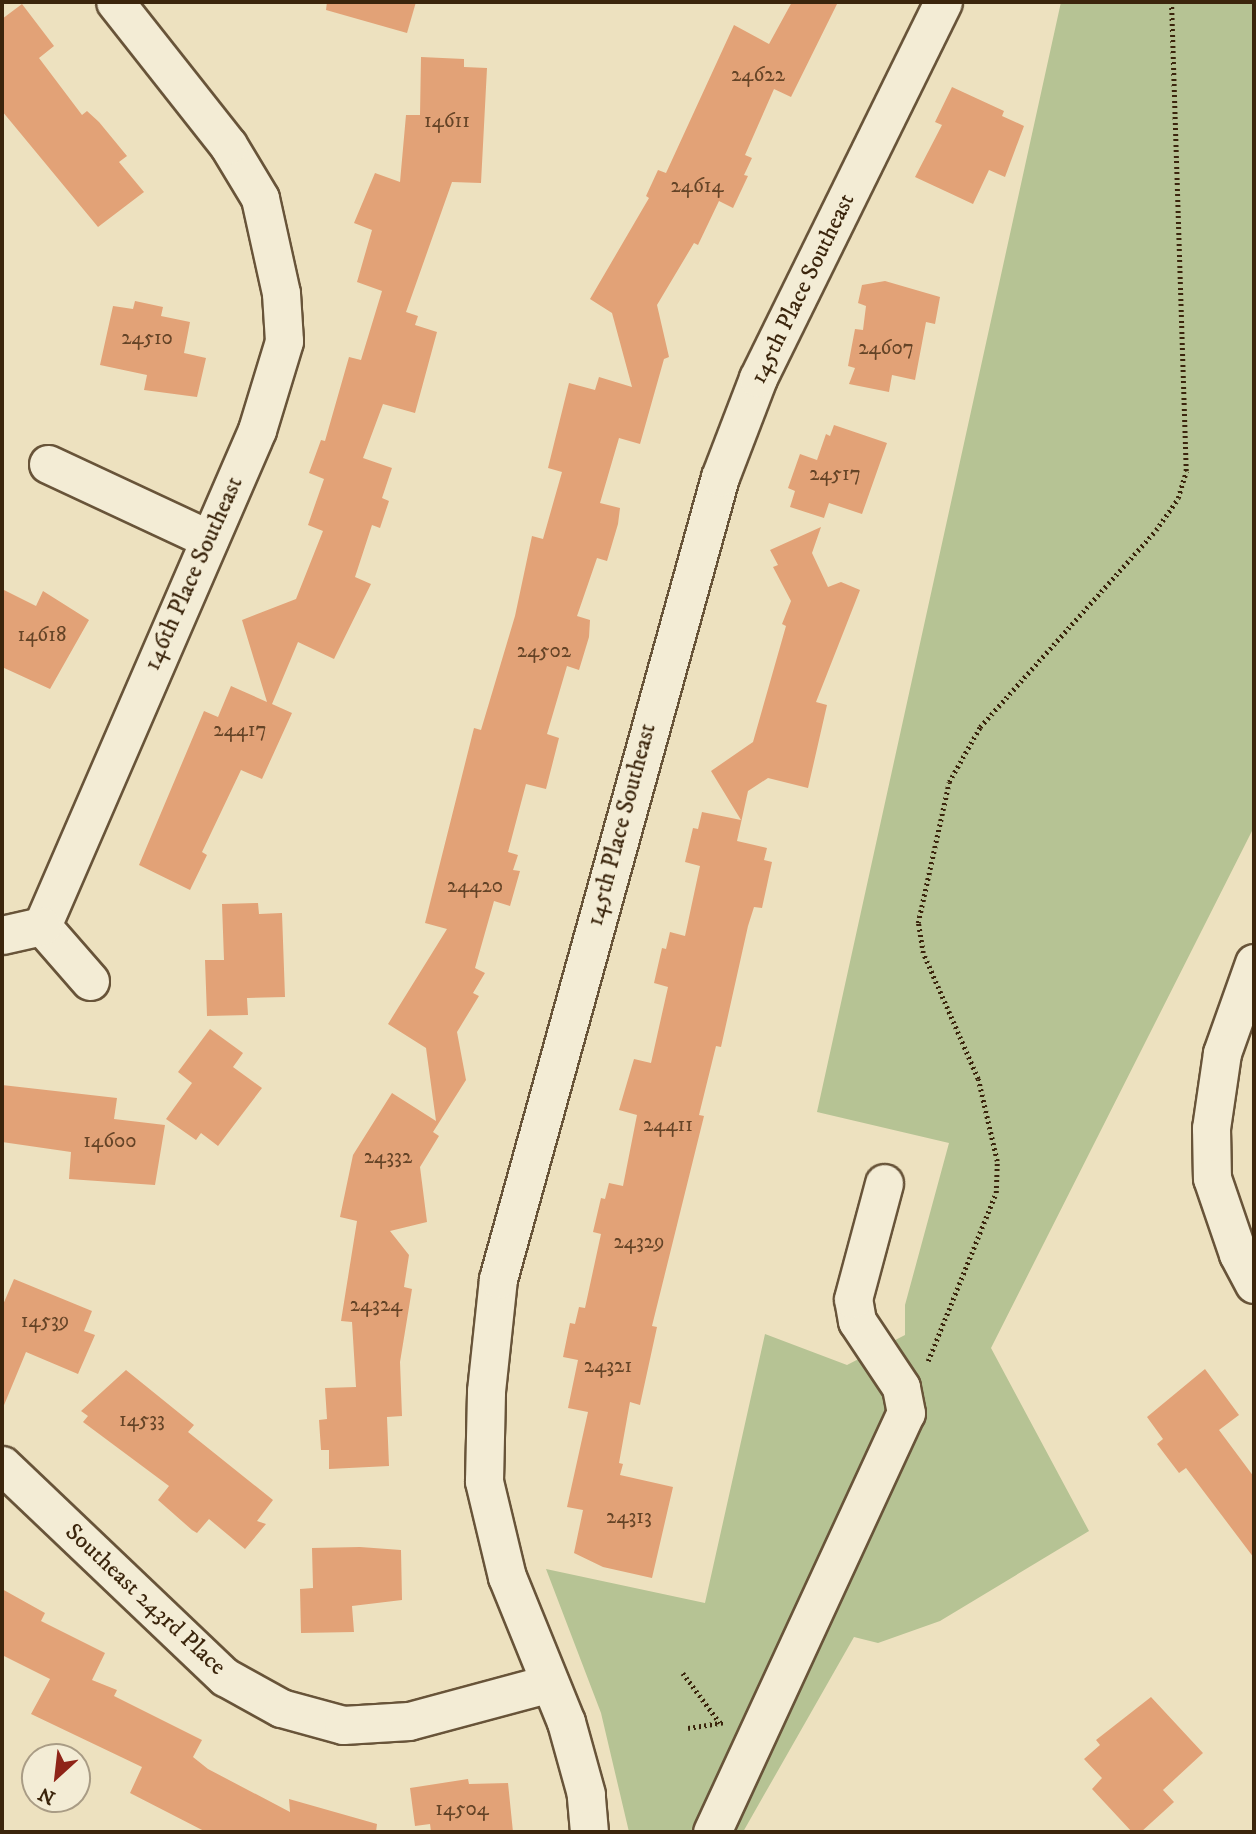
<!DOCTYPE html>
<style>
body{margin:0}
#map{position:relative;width:1256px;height:1834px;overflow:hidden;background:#ede1bf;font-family:"IM FELL DW Pica",serif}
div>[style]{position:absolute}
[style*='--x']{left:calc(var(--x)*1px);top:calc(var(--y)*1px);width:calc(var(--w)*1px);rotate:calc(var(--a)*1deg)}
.green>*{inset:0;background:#b6c394}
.building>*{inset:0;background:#e2a277}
.path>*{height:4.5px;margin-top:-2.25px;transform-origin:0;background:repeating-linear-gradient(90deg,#3b250c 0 2px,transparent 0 5.5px)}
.roads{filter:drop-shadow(2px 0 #685439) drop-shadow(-2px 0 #685439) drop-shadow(0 2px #685439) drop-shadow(0 -2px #685439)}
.minor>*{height:37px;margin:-18.5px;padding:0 18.5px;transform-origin:18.5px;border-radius:18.5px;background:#f3ecd5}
span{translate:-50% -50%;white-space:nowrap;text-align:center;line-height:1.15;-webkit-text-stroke:5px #f3ecd5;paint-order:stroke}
.number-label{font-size:21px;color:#654427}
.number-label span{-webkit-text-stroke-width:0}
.street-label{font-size:24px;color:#3b250c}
.frame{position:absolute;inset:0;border:4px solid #3b250c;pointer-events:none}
.north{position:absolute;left:21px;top:1743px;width:70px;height:70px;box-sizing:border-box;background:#f3ecd5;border:2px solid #a99c85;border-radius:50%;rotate:207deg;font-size:19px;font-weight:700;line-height:28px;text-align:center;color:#3b250c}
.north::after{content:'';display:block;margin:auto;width:24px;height:32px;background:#8f2418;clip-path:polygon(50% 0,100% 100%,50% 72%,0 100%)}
</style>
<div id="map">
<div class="green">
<i style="clip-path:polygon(1061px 2px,1254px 2px,1254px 827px,991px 1348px,1089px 1531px,940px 1621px,878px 1643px,854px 1637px,743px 1832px,629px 1832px,601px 1713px,546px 1569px,705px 1603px,765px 1334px,847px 1365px,905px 1335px,905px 1305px,949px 1143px,817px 1112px)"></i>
</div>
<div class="building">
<i style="clip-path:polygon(327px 2px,416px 2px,407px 33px,326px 10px)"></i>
<i style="clip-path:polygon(792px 2px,838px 2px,791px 97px,774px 89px,745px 155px,752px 158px,744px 175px,748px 176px,733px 208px,719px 201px,698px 245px,694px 243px,657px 305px,669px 357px,664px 359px,640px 444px,619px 438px,600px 503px,620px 508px,618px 524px,607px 561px,597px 558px,577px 616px,590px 620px,589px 637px,579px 670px,567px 666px,547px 734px,559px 738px,546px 789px,526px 784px,508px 852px,518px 855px,513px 870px,520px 871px,510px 906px,494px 901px,475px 968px,485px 973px,473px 993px,479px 996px,457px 1032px,466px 1080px,433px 1132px,439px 1136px,420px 1167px,427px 1222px,390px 1231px,409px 1255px,404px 1287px,412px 1289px,400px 1362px,402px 1416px,387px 1417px,389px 1466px,329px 1469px,329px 1450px,321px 1450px,319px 1420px,327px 1419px,325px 1388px,356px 1387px,352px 1322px,341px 1321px,357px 1221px,340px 1217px,353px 1155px,392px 1093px,436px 1121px,426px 1048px,388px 1024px,447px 929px,425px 923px,474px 728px,481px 730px,515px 616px,532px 536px,543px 539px,562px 472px,548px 468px,569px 383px,595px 390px,599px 377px,632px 387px,612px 313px,590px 299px,649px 198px,646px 196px,658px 170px,666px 173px,734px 25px,769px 44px)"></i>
<i style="clip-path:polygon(22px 4px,54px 46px,39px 58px,82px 115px,87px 111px,99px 122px,127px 156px,119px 162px,144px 192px,98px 227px,2px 111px,2px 19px)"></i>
<i style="clip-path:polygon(421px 57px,464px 59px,464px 67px,487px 68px,481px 183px,452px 182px,406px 312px,418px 316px,415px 325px,437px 332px,415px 413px,383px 404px,363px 458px,392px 468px,382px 498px,389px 501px,380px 528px,372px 525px,355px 577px,371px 584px,334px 659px,298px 642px,272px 704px,292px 713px,262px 779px,241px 770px,202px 852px,207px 855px,190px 890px,139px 865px,204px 711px,218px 717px,231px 686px,267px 702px,242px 620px,296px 599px,323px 531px,308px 525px,324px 479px,309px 473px,321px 440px,325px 441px,349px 357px,361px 360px,382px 291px,357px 282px,372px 230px,354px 223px,375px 173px,400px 182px,406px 115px,420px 115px)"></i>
<i style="clip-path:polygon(952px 87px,1004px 111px,1002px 116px,1024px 126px,1005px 177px,989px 170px,973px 204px,915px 177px,942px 125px,935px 122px)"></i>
<i style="clip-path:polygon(885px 281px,940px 297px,935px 324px,926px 322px,915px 380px,892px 375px,889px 392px,849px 384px,855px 368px,848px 366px,855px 329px,863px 330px,866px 306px,858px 303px,862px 285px)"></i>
<i style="clip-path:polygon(135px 301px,163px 307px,161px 316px,190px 322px,184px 353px,206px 358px,197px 397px,144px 390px,147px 375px,100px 365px,113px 306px,133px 309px)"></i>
<i style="clip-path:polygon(834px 425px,887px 443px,862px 514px,829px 503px,824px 518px,790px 507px,795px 491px,788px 488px,800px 454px,817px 460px,826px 434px,830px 436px)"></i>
<i style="clip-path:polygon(821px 527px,812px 553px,828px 587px,841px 582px,860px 590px,816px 702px,827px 705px,808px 788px,768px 778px,748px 791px,737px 841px,767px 848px,764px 860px,772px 862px,762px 908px,754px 907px,748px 926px,721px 1047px,716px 1046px,699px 1115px,704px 1116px,652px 1326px,657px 1327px,640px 1405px,630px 1402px,619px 1463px,623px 1464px,620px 1475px,673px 1487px,652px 1578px,603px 1567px,574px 1553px,583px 1510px,567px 1507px,588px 1412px,568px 1408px,578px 1360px,563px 1357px,570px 1323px,575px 1324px,579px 1307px,585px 1308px,601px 1234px,593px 1232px,601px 1198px,605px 1199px,609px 1183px,623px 1186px,637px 1115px,619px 1110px,634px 1059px,651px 1063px,668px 987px,654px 983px,662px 948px,666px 949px,670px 932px,685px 936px,700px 866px,685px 862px,693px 828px,698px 829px,702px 812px,741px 820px,711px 771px,753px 742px,786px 626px,782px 624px,791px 601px,773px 567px,778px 565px,770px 550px)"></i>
<i style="clip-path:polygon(2px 589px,36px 606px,43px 591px,89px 620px,50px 689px,2px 667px)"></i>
<i style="clip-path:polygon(258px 903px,259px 914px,282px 913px,285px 997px,247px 998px,248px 1015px,207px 1016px,205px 960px,224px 960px,222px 904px)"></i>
<i style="clip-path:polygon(210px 1029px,243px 1053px,233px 1067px,262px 1088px,218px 1146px,201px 1133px,196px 1140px,166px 1119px,192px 1083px,178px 1072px)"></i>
<i style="clip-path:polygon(2px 1085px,117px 1098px,114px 1119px,165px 1125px,155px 1185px,69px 1179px,71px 1152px,2px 1142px)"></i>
<i style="clip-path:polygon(14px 1279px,92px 1311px,84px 1331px,95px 1335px,78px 1374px,26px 1352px,2px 1410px,2px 1307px)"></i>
<i style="clip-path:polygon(1205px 1369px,1239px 1415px,1219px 1430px,1254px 1477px,1254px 1558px,1186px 1468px,1179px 1473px,1157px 1444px,1163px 1439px,1147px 1417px)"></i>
<i style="clip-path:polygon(126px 1370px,194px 1425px,188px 1432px,273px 1500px,257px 1521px,266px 1524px,245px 1549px,209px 1519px,197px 1533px,192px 1530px,158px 1500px,169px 1486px,83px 1422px,88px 1416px,81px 1411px)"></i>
<i style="clip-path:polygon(360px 1547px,401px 1550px,402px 1600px,352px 1606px,354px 1632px,301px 1633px,300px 1589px,313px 1588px,312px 1548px)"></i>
<i style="clip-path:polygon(2px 1589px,45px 1613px,41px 1621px,105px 1653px,92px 1680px,117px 1690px,114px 1696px,202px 1740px,193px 1757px,208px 1769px,290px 1812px,289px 1799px,377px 1824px,376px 1832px,206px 1832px,130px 1793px,142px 1767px,31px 1714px,50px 1679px,2px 1655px)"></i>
<i style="clip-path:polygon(1151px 1697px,1203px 1753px,1163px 1790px,1174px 1802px,1141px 1832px,1132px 1832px,1092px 1789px,1102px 1778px,1084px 1759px,1100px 1745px,1096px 1740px)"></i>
<i style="clip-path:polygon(468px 1779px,469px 1784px,508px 1783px,513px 1832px,431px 1832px,430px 1824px,415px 1826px,410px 1788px)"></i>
</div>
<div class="path">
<i style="--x:928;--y:1361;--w:181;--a:-68"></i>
<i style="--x:996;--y:1193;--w:32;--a:-88"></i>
<i style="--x:997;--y:1161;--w:84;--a:-103"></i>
<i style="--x:978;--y:1079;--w:137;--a:-113.6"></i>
<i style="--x:923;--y:953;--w:30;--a:-99"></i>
<i style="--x:918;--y:923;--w:144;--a:-77.6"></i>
<i style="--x:949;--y:782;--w:63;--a:-60.6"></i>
<i style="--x:980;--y:727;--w:264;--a:-48.2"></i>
<i style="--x:1156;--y:530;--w:39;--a:-55"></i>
<i style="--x:1178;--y:498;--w:28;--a:-73"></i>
<i style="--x:1186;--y:471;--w:469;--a:-91.8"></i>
<i style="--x:683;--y:1673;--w:62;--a:53.5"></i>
<i style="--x:688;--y:1728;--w:36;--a:-9"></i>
</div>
<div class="roads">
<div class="minor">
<i style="--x:48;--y:464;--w:178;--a:25"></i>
<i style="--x:42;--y:926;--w:541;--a:-66.56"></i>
<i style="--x:257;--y:430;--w:93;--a:-73.1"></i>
<i style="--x:284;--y:341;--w:48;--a:-93.6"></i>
<i style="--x:281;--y:293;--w:97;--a:-102.5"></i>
<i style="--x:260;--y:198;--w:62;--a:-121.1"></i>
<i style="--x:228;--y:145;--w:182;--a:-128.3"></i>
<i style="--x:42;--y:926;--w:73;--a:48.9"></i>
<i style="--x:2;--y:935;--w:41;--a:-12.7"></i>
<i style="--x:1254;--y:963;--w:96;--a:109.6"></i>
<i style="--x:1222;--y:1053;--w:76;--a:98.3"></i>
<i style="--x:1211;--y:1128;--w:50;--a:88.9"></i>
<i style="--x:1212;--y:1178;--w:80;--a:71.1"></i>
<i style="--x:1238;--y:1254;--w:34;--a:62"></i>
<i style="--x:2;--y:1465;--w:308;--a:43.6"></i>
<i style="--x:225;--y:1677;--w:64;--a:29"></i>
<i style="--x:281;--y:1708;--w:64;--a:15.3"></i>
<i style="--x:343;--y:1725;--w:66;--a:-3.5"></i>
<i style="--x:409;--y:1721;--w:143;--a:-15"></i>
<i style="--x:589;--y:1832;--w:38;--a:-95"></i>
<i style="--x:586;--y:1794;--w:75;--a:-105.5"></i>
<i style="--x:566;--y:1722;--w:157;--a:-112.1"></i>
<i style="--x:507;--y:1577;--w:99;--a:-103.5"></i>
<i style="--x:484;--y:1481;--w:90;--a:-88.7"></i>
<i style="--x:486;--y:1391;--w:113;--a:-83.9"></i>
<i style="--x:498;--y:1279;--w:832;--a:-74.53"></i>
<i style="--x:720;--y:477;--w:106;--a:-69"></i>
<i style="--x:758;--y:378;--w:419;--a:-63.8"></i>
<i style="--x:712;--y:1832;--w:462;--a:-65.2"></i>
<i style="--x:906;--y:1413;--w:26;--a:-101"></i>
<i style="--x:901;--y:1387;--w:79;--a:-123.7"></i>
<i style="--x:857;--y:1321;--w:22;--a:-100"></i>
<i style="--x:853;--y:1299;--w:120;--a:-75"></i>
</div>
</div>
<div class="number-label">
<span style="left:758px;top:75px">24622</span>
<span style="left:447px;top:121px">14611</span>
<span style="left:697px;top:186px">24614</span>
<span style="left:147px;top:338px">24510</span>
<span style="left:886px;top:348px">24607</span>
<span style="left:835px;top:474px">24517</span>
<span style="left:42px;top:635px">14618</span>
<span style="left:544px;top:651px">24502</span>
<span style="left:240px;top:730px">24417</span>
<span style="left:475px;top:886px">24420</span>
<span style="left:668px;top:1125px">24411</span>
<span style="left:110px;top:1141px">14600</span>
<span style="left:388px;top:1157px">24332</span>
<span style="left:639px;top:1242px">24329</span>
<span style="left:376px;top:1305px">24324</span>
<span style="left:45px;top:1321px">14539</span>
<span style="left:608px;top:1366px">24321</span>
<span style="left:142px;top:1420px">14533</span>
<span style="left:629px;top:1517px">24313</span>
<span style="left:462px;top:1809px">14504</span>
</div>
<div class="street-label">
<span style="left:803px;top:289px;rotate:-64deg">145th Place Southeast</span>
<span style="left:194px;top:574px;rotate:-66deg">146th Place Southeast</span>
<span style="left:622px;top:825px;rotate:-75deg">145th Place Southeast</span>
<span style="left:145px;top:1600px;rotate:43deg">Southeast 243rd Place</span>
</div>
<div class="frame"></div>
<div class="north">N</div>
</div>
